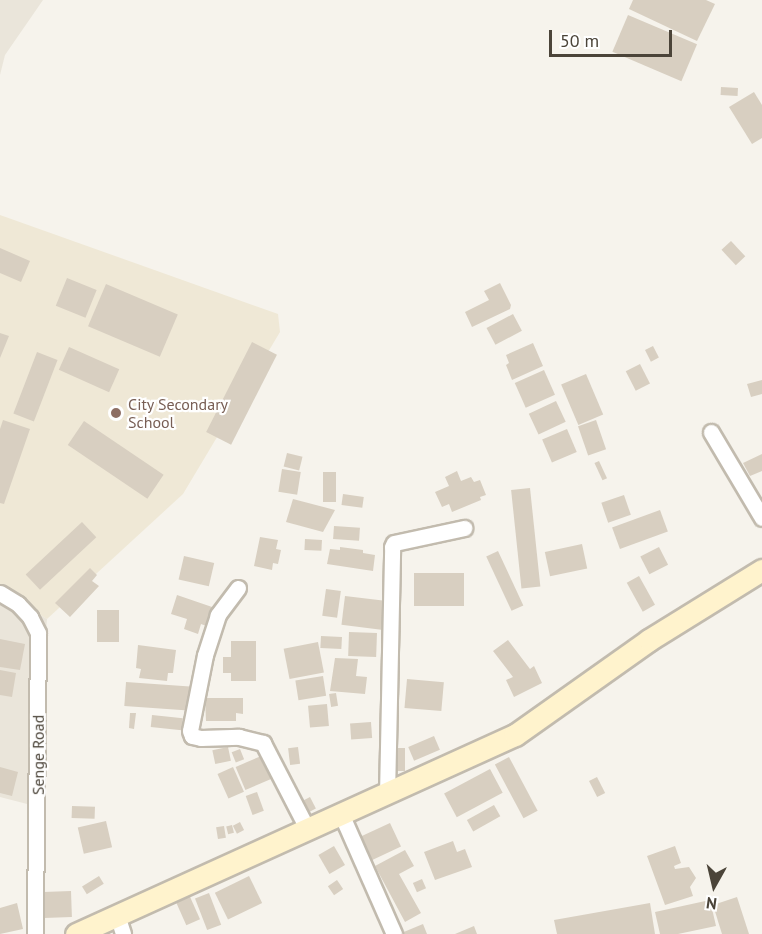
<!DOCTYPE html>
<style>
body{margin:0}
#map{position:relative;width:762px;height:934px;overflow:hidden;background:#f6f3ec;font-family:"PT Sans",sans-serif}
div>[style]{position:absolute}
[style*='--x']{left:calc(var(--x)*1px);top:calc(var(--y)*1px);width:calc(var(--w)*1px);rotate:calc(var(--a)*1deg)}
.residential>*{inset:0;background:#eae5da}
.education>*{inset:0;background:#efe8d6}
.building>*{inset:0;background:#d8cfc1;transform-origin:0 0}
.roads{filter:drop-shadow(2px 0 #c2bbae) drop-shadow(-2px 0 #c2bbae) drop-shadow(0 2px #c2bbae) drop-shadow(0 -2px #c2bbae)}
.street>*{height:15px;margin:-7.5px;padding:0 7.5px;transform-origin:7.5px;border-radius:7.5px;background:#fff}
.secondary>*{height:21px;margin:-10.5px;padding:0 10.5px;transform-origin:10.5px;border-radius:10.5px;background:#fff3cd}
.dots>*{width:16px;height:16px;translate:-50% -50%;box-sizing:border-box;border:3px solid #fff;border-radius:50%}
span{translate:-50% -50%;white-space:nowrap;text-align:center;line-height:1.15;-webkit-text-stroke:4.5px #fff;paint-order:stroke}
.education-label{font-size:16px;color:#785e54}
.left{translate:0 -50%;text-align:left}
.street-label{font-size:16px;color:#4b4439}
.north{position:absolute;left:684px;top:856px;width:60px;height:60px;-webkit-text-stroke:4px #fff;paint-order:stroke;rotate:188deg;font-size:16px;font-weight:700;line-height:24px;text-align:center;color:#4b4439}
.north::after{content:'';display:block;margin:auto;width:21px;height:27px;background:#4b4439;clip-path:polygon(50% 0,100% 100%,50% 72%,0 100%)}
.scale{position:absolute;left:549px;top:30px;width:123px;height:27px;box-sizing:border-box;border:3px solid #4b4439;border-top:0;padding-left:8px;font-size:18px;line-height:21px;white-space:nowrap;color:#4b4439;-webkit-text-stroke:4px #fff;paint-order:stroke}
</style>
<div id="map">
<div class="residential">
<i style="clip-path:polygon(0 0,43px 0,5px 55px,0 75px)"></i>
<i style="clip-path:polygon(0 591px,47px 619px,31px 805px,0 797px)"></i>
</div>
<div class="education">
<i style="clip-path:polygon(0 215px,278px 314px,280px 332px,183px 494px,47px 619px,0 591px)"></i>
</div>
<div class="building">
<i style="clip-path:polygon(633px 0,706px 0,715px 4px,697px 41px,629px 9px)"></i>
<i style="left:628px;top:15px;width:75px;height:40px;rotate:23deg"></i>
<i style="left:721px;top:87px;width:17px;height:8px;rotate:3deg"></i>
<i style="clip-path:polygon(754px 92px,762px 105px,762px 138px,752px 144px,729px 107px)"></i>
<i style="left:731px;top:241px;width:21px;height:13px;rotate:47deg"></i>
<i style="clip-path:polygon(0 248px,30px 261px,21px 282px,0 273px)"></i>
<i style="left:67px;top:278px;width:32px;height:30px;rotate:22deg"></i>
<i style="clip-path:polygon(500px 283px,511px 305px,510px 309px,472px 327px,465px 312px,489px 300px,484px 291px)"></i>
<i style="left:106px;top:284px;width:78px;height:46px;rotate:23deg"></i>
<i style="left:513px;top:314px;width:19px;height:30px;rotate:62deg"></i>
<i style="clip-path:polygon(0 333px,9px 336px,0 358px)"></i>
<i style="left:252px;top:342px;width:28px;height:101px;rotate:27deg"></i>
<i style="clip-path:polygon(533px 343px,543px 366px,512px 380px,506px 365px,509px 363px,506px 355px)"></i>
<i style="left:653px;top:346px;width:13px;height:9px;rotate:63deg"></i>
<i style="left:69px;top:347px;width:55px;height:25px;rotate:24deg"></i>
<i style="left:37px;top:352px;width:22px;height:66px;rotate:21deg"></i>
<i style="left:640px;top:364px;width:22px;height:16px;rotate:63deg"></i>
<i style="left:544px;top:370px;width:27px;height:32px;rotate:66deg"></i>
<i style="left:586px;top:374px;width:44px;height:27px;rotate:67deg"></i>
<i style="clip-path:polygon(762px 380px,762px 394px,751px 397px,747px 384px)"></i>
<i style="left:556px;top:401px;width:23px;height:30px;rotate:65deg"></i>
<i style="clip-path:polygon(3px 420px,30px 429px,4px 504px,0 503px,0 429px)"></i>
<i style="left:596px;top:420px;width:31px;height:19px;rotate:71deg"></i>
<i style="left:84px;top:421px;width:96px;height:29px;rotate:34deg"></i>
<i style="left:567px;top:429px;width:25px;height:27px;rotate:67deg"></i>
<i style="left:287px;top:453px;width:16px;height:14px;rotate:14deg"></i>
<i style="clip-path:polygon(762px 454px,762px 471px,750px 476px,743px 463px)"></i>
<i style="left:599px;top:461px;width:19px;height:5px;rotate:65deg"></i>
<i style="left:282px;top:469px;width:19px;height:23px;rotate:9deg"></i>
<i style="clip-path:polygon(457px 471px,461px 481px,471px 477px,474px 482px,480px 480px,486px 495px,480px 497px,481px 500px,452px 512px,449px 504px,442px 507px,435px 492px,449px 486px,445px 477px)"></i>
<i style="left:323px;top:472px;width:13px;height:30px"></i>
<i style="left:530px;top:488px;width:99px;height:19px;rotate:84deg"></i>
<i style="left:343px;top:494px;width:21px;height:11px;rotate:8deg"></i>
<i style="left:624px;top:495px;width:21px;height:24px;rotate:71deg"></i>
<i style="clip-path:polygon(293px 499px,335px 510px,323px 532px,286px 522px)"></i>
<i style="left:660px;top:510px;width:23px;height:51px;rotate:70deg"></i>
<i style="left:82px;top:522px;width:21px;height:77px;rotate:47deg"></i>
<i style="left:334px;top:526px;width:26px;height:13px;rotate:4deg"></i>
<i style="clip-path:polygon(260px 537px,278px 540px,276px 549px,281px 550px,278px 564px,273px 563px,272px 570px,254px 566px)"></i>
<i style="left:305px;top:539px;width:17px;height:11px;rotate:3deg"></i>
<i style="left:582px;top:544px;width:25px;height:38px;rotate:78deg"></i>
<i style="clip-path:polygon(340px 547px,363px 550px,363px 553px,375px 555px,373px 571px,327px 564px,330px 549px,340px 550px)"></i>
<i style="left:659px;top:547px;width:20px;height:21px;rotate:63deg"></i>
<i style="left:498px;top:551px;width:60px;height:13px;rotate:65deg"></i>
<i style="left:184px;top:556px;width:31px;height:24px;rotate:13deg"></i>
<i style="clip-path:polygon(90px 568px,97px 575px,92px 581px,99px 586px,70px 617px,55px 603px)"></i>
<i style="left:414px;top:573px;width:50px;height:33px"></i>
<i style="left:639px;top:576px;width:33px;height:14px;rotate:61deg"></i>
<i style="left:326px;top:589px;width:15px;height:27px;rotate:8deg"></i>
<i style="clip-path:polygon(177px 595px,215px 608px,209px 627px,201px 624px,198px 634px,184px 629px,187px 619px,171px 614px)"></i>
<i style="left:345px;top:596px;width:40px;height:29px;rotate:7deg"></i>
<i style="left:97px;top:610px;width:22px;height:32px"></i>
<i style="left:349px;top:632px;width:28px;height:24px;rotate:2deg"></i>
<i style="left:321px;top:636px;width:21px;height:12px;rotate:3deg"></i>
<i style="clip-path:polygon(0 639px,25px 644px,20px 670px,0 667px)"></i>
<i style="clip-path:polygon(508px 640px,530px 669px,534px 666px,542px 683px,514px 697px,506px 680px,513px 677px,493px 651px)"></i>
<i style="clip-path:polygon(231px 641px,256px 641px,256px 681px,231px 681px,231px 673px,223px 673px,223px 657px,231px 657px)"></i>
<i style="left:318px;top:642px;width:31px;height:35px;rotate:79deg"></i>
<i style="clip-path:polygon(138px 645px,176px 650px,173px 673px,168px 673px,167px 681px,139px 678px,141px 669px,136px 668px)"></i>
<i style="clip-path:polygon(335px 658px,358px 659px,356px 676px,367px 677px,365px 694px,330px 691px)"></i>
<i style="clip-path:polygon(0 670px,16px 673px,12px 697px,0 695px)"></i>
<i style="left:323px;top:676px;width:20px;height:28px;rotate:81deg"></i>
<i style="left:407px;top:679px;width:37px;height:29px;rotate:5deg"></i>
<i style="left:126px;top:682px;width:64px;height:24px;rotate:4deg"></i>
<i style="left:336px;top:693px;width:13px;height:7px;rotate:81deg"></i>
<i style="clip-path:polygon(205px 698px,243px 698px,243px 714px,236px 713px,236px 721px,206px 721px)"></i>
<i style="left:327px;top:704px;width:22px;height:19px;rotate:85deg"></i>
<i style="clip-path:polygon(130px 713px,136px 713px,134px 729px,129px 728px)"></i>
<i style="left:152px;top:715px;width:31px;height:12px;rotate:6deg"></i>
<i style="left:371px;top:722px;width:16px;height:21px;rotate:86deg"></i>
<i style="left:434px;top:736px;width:15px;height:28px;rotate:67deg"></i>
<i style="left:228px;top:747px;width:14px;height:16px;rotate:78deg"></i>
<i style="left:298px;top:747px;width:17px;height:10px;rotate:83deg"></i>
<i style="left:395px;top:748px;width:10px;height:23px"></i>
<i style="left:240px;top:749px;width:11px;height:9px;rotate:68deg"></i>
<i style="left:266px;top:754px;width:25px;height:33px;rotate:67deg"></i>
<i style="left:509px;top:757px;width:61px;height:16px;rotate:62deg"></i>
<i style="clip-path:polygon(0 767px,18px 772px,12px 796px,0 793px)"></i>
<i style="left:233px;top:767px;width:27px;height:17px;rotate:66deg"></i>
<i style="left:490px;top:769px;width:27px;height:52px;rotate:62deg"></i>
<i style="left:597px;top:777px;width:18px;height:9px;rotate:63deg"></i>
<i style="left:257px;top:792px;width:20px;height:12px;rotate:70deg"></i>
<i style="left:310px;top:797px;width:13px;height:7px;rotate:63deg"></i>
<i style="left:494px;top:805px;width:13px;height:31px;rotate:61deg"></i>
<i style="left:72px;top:806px;width:23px;height:12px;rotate:2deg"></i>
<i style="left:106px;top:821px;width:27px;height:29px;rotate:77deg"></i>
<i style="left:240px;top:822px;width:9px;height:8px;rotate:63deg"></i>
<i style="left:390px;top:823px;width:26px;height:34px;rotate:65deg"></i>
<i style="left:232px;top:825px;width:8px;height:6px;rotate:76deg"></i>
<i style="left:224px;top:826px;width:12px;height:8px;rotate:81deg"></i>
<i style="clip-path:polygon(453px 841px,457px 852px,465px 849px,472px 867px,435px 880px,424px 852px)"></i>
<i style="left:334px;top:846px;width:22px;height:18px;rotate:60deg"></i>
<i style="clip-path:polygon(675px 846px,681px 863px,674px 866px,675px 869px,689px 867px,696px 878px,690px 887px,693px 896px,665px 905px,647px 856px)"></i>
<i style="clip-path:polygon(405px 850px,414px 866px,399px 874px,421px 913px,405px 922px,375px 866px)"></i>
<i style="left:99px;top:876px;width:9px;height:20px;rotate:58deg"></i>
<i style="left:249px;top:876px;width:30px;height:38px;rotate:64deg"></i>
<i style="left:422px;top:879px;width:10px;height:10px;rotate:66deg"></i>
<i style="left:337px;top:880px;width:11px;height:11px;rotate:56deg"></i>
<i style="left:187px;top:890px;width:32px;height:15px;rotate:66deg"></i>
<i style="left:71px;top:891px;width:26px;height:28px;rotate:88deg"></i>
<i style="left:209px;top:893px;width:34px;height:15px;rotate:69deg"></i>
<i style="clip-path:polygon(737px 897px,749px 934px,722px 934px,713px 905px)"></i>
<i style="clip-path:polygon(710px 900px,716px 926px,678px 934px,660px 934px,655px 912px)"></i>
<i style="clip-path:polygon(17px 903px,23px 929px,0 934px,0 908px)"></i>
<i style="clip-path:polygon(650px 903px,655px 934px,557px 934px,554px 920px)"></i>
<i style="clip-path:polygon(423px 924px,427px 934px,399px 934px)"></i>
<i style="clip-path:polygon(474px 926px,477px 934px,455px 934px)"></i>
</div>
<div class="roads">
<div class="street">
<i style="--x:711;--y:432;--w:100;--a:59.3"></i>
<i style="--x:238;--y:588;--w:34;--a:127"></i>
<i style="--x:218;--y:615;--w:42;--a:108"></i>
<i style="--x:205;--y:655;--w:77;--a:101.2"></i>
<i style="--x:190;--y:731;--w:5;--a:68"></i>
<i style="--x:192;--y:736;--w:9;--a:13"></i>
<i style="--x:201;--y:738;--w:38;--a:-2"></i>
<i style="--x:239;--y:737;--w:25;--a:14"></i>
<i style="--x:263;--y:743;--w:98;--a:62.7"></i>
<i style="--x:0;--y:593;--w:21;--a:31"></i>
<i style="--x:18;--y:604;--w:18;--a:47"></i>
<i style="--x:30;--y:617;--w:18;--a:63"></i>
<i style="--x:38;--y:633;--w:301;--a:90.6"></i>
<i style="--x:387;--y:795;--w:248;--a:-88.8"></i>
<i style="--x:392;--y:547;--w:4;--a:-63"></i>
<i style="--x:394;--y:543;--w:72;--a:-12.1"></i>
<i style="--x:342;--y:816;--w:129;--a:66.2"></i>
<i style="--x:117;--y:915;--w:20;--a:72"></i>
</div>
<div class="secondary">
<i style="--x:76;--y:934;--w:482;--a:-24.4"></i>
<i style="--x:515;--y:735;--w:164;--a:-35.3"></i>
<i style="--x:649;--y:640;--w:133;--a:-31.8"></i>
</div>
</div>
<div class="dots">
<i style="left:116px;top:413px;background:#8d6e63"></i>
</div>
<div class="education-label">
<span class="left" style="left:128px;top:413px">City Secondary<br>School</span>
</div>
<div class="street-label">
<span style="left:38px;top:755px;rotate:-90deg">Senge Road</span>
</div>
<div class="north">N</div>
<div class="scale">50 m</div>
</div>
